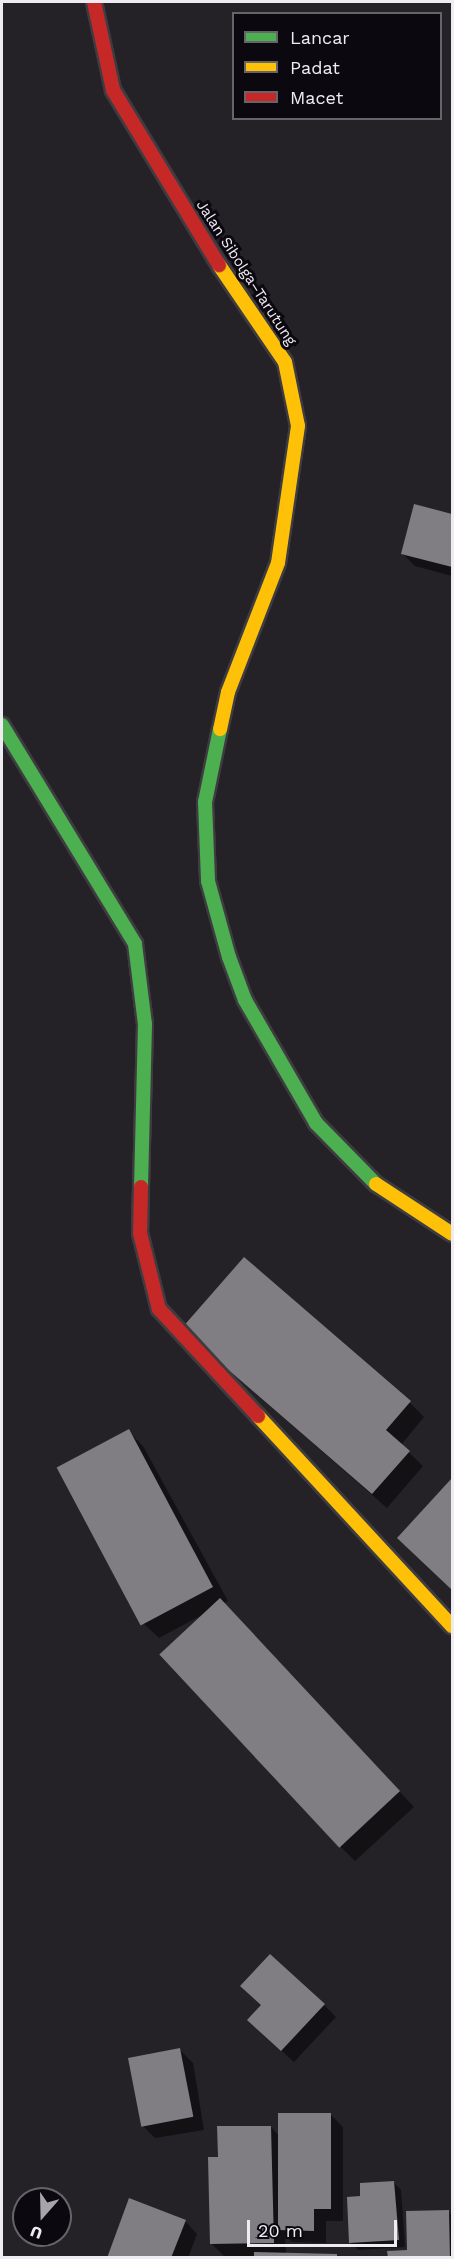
<!DOCTYPE html>
<meta charset="utf-8">
<style>
body{margin:0}
#map{position:relative;width:454px;height:2259px;overflow:hidden;background:#242127;font-family:"Work Sans",sans-serif}
div>[style]{position:absolute}
[style*='--x']{left:calc(var(--x)*1px);top:calc(var(--y)*1px);width:calc(var(--w)*1px);rotate:calc(var(--a)*1deg)}
.shadow>*{inset:0;background:#0007}
.building>*{inset:0;background:#807d83;transform-origin:0 0}
.roads{filter:drop-shadow(2px 0 #3e3c41) drop-shadow(-2px 0 #3e3c41) drop-shadow(0 2px #3e3c41) drop-shadow(0 -2px #3e3c41)}
.fast>*{height:14px;margin:-7px;padding:0 7px;transform-origin:7px;border-radius:7px;background:#4caf50}
.slow>*{height:14px;margin:-7px;padding:0 7px;transform-origin:7px;border-radius:7px;background:#ffc107}
.jam>*{height:14px;margin:-7px;padding:0 7px;transform-origin:7px;border-radius:7px;background:#c62828}
span{translate:-50% -50%;white-space:nowrap;text-align:center;line-height:1.15;-webkit-text-stroke:6px #0b090f;paint-order:stroke}
.street-label{font-size:15px;color:#eeebf3}
.frame{position:absolute;inset:0;border:3px solid #eeebf3;pointer-events:none}
.legend{position:absolute;left:232px;top:12px;width:210px;height:108px;box-sizing:border-box;background:#0b090f;border:2px solid #66636a;margin:0;padding:8px 10px;list-style:none;font-size:18px;color:#eeebf3}
.legend li{display:flex;align-items:center;gap:12px;height:30px}
.legend b{width:30px;border:2px solid #66636a}
.north{position:absolute;left:12px;top:2187px;width:60px;height:60px;box-sizing:border-box;background:#0b090f;border:2px solid #66636a;border-radius:50%;rotate:200deg;font-size:16px;font-weight:700;line-height:24px;text-align:center;color:#eeebf3}
.north::after{content:'';display:block;margin:auto;width:21px;height:27px;background:#a7a4ac;clip-path:polygon(50% 0,100% 100%,50% 72%,0 100%)}
.scale{position:absolute;left:247px;top:2220px;width:150px;height:27px;box-sizing:border-box;border:3px solid #eeebf3;border-top:0;padding-left:8px;font-size:18px;line-height:21px;white-space:nowrap;color:#eeebf3;-webkit-text-stroke:4px #0b090f;paint-order:stroke}
</style>
<div id="map">
<div class="shadow">
<i style="clip-path:polygon(415px 506px,452px 516px,452px 576px,415px 566px,403px 554px)"></i>
<i style="clip-path:polygon(198px 1343px,410px 1403px,424px 1417px,401px 1445px,423px 1466px,387px 1508px)"></i>
<i style="clip-path:polygon(128px 1431px,143px 1446px,228px 1601px,224px 1603px,414px 1807px,355px 1861px,340px 1846px,202px 1615px,159px 1638px,144px 1624px,59px 1468px)"></i>
<i style="clip-path:polygon(452px 1481px,452px 1589px,399px 1538px)"></i>
<i style="clip-path:polygon(324px 2005px,336px 2017px,294px 2062px,261px 2032px)"></i>
<i style="clip-path:polygon(180px 2050px,193px 2063px,204px 2130px,155px 2138px,142px 2125px)"></i>
<i style="clip-path:polygon(330px 2114px,343px 2127px,343px 2221px,326px 2221px,326px 2243px,292px 2242px,285px 2236px,286px 2254px,339px 2258px,224px 2256px,211px 2243px,220px 2159px,271px 2127px,279px 2136px)"></i>
<i style="clip-path:polygon(394px 2183px,401px 2190px,405px 2247px,358px 2250px,351px 2243px,362px 2197px)"></i>
<i style="clip-path:polygon(448px 2211px,452px 2216px,452px 2258px,389px 2258px,409px 2252px)"></i>
<i style="clip-path:polygon(185px 2221px,197px 2234px,188px 2258px,109px 2258px)"></i>
</div>
<div class="building">
<i style="clip-path:polygon(414px 504px,452px 514px,452px 567px,401px 554px)"></i>
<i style="clip-path:polygon(244px 1257px,411px 1401px,386px 1430px,410px 1451px,372px 1494px,181px 1329px)"></i>
<i style="left:129px;top:1429px;width:179px;height:82px;rotate:62deg"></i>
<i style="clip-path:polygon(452px 1478px,452px 1590px,397px 1538px)"></i>
<i style="left:220px;top:1598px;width:264px;height:83px;rotate:47deg"></i>
<i style="clip-path:polygon(270px 1954px,325px 2004px,281px 2051px,247px 2020px,261px 2005px,240px 1986px)"></i>
<i style="left:180px;top:2048px;width:70px;height:53px;rotate:79deg"></i>
<i style="clip-path:polygon(278px 2113px,331px 2113px,331px 2209px,314px 2209px,314px 2231px,278px 2230px)"></i>
<i style="clip-path:polygon(217px 2126px,271px 2126px,274px 2243px,210px 2244px,208px 2157px,218px 2157px)"></i>
<i style="clip-path:polygon(394px 2181px,399px 2240px,349px 2243px,347px 2197px,360px 2196px,360px 2183px)"></i>
<i style="clip-path:polygon(129px 2198px,186px 2220px,171px 2258px,107px 2258px)"></i>
<i style="clip-path:polygon(449px 2210px,450px 2258px,388px 2258px,387px 2251px,407px 2250px,406px 2211px)"></i>
<i style="clip-path:polygon(254px 2252px,337px 2254px,337px 2258px,254px 2258px)"></i>
</div>
<div class="roads">
<div class="fast">
<i style="--x:2;--y:725;--w:256;--a:58.7"></i>
<i style="--x:135;--y:944;--w:81;--a:82.9"></i>
<i style="--x:145;--y:1024;--w:163;--a:91.4"></i>
<i style="--x:220;--y:729;--w:75;--a:101.6"></i>
<i style="--x:205;--y:802;--w:79;--a:87.8"></i>
<i style="--x:208;--y:881;--w:79;--a:74.6"></i>
<i style="--x:229;--y:957;--w:46;--a:69.6"></i>
<i style="--x:245;--y:1000;--w:142;--a:60"></i>
<i style="--x:316;--y:1123;--w:86;--a:45.5"></i>
</div>
<div class="slow">
<i style="--x:219;--y:265;--w:117;--a:55.8"></i>
<i style="--x:285;--y:362;--w:65;--a:78.5"></i>
<i style="--x:298;--y:426;--w:138;--a:98.3"></i>
<i style="--x:278;--y:563;--w:138;--a:111.2"></i>
<i style="--x:228;--y:692;--w:38;--a:102"></i>
<i style="--x:376;--y:1184;--w:91;--a:33.3"></i>
<i style="--x:258;--y:1416;--w:286;--a:47.3"></i>
</div>
<div class="jam">
<i style="--x:94;--y:2;--w:90;--a:77.8"></i>
<i style="--x:113;--y:90;--w:205;--a:58.8"></i>
<i style="--x:141;--y:1187;--w:46;--a:91.2"></i>
<i style="--x:140;--y:1233;--w:78;--a:76"></i>
<i style="--x:159;--y:1309;--w:146;--a:47.2"></i>
</div>
</div>
<div class="street-label">
<span style="left:246px;top:273px;rotate:57deg">Jalan Sibolga–Tarutung</span>
</div>
<div class="frame"></div>
<ul class="legend">
<li><b style="height:8px;background:#4caf50"></b>Lancar</li>
<li><b style="height:8px;background:#ffc107"></b>Padat</li>
<li><b style="height:8px;background:#c62828"></b>Macet</li>
</ul>
<div class="north">U</div>
<div class="scale">20 m</div>
</div>
